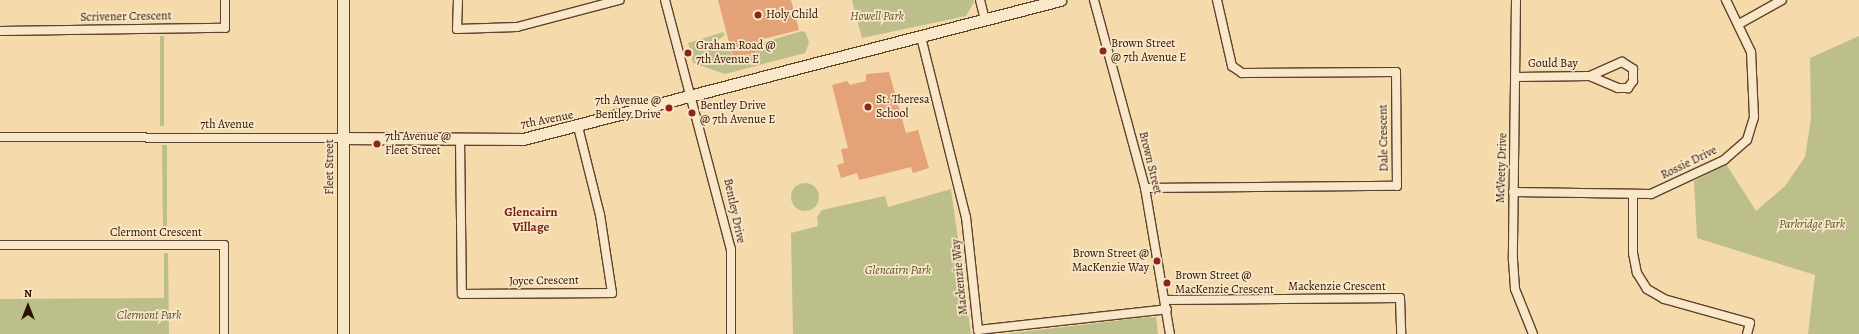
<!DOCTYPE html>
<style>
body{margin:0}
#map{position:relative;width:1859px;height:334px;overflow:hidden;background:#f5daac;font-family:Alegreya,serif}
div>[style]{position:absolute}
[style*='--x']{left:calc(var(--x)*1px);top:calc(var(--y)*1px);width:calc(var(--w)*1px);rotate:calc(var(--a)*1deg)}
.green>*{inset:0;background:#bcbf89;transform-origin:0 0}
.round{border-radius:50%}
.building>*{inset:0;background:#e4a278}
.roads{filter:drop-shadow(1px 0 #5e432b) drop-shadow(-1px 0 #5e432b) drop-shadow(0 1px #5e432b) drop-shadow(0 -1px #5e432b)}
.street>*{height:8px;margin:-4px;padding:0 4px;transform-origin:4px;border-radius:4px;background:#f8e7c9}
.secondary>*{height:11px;margin:-5.5px;padding:0 5.5px;transform-origin:5.5px;border-radius:5.5px;background:#f8e7c9}
.dots>*{width:11px;height:11px;translate:-50% -50%;box-sizing:border-box;border:2px solid #f8e7c9;border-radius:50%}
span{translate:-50% -50%;white-space:nowrap;text-align:center;line-height:1.15;-webkit-text-stroke:3.5px #f8e7c9;paint-order:stroke}
.poi-label{font-size:12px;color:#2c1100}
.left{translate:0 -50%;text-align:left}
.right{translate:-100% -50%;text-align:right}
.street-label{font-size:12px;color:#2c1100}
.park-label{font-size:12px;color:#5e4e30;font-style:italic}
.neighbourhood-label{font-size:13px;color:#7a1f14;font-weight:700}
.north{position:absolute;left:8px;top:286px;width:40px;height:40px;-webkit-text-stroke:3px #f8e7c9;paint-order:stroke;rotate:0deg;font-size:11px;font-weight:700;line-height:16px;text-align:center;color:#2c1100}
.north::after{content:'';display:block;margin:auto;width:14px;height:18px;background:#2c1100;clip-path:polygon(50% 0,100% 100%,50% 72%,0 100%)}
</style>
<div id="map">
<div class="green">
<i style="clip-path:polygon(852px 0,974px 0,974px 2px,966px 16px,862px 38px)"></i>
<i style="clip-path:polygon(802px 31px,806px 33px,809px 43px,805px 53px,725px 74px,693px 63px,688px 43px,723px 32px,725px 35px,714px 43px,713px 51px,730px 50px,733px 59px,763px 51px,761px 43px)"></i>
<i style="left:160px;top:36px;width:4px;height:90px"></i>
<i style="clip-path:polygon(1859px 36px,1859px 334px,1808px 334px,1815px 275px,1697px 238px,1694px 181px,1726px 164px,1756px 211px,1785px 186px,1805px 157px,1811px 119px,1810px 58px)"></i>
<i style="clip-path:polygon(162px 145px,167px 145px,167px 238px,163px 238px)"></i>
<i class="round" style="left:791px;top:183px;width:28px;height:28px"></i>
<i style="clip-path:polygon(951px 189px,971px 334px,793px 334px,791px 233px,818px 226px,817px 217px,822px 210px,885px 196px,888px 207px)"></i>
<i style="clip-path:polygon(164px 253px,168px 253px,169px 334px,0 334px,0 299px,164px 298px)"></i>
<i style="clip-path:polygon(1156px 317px,1158px 334px,1002px 334px,1140px 318px)"></i>
</div>
<div class="building">
<i style="clip-path:polygon(718px 0,791px 0,799px 30px,759px 40px,762px 51px,733px 58px)"></i>
<i style="clip-path:polygon(889px 72px,906px 133px,918px 130px,929px 168px,913px 173px,911px 167px,859px 180px,857px 173px,841px 178px,837px 165px,844px 163px,841px 149px,848px 148px,832px 85px,847px 81px,850px 85px,866px 81px,866px 74px)"></i>
</div>
<div class="roads">
<div class="street">
<i style="--x:458;--y:0;--w:29;--a:92"></i>
<i style="--x:457;--y:29;--w:60;--a:-1.9"></i>
<i style="--x:517;--y:27;--w:106;--a:-14.8"></i>
<i style="--x:665;--y:0;--w:258;--a:75.2"></i>
<i style="--x:731;--y:249;--w:85;--a:90"></i>
<i style="--x:980;--y:0;--w:21;--a:76"></i>
<i style="--x:1094;--y:0;--w:195;--a:74.8"></i>
<i style="--x:1145;--y:188;--w:148;--a:80.3"></i>
<i style="--x:1516;--y:0;--w:260;--a:90.7"></i>
<i style="--x:1513;--y:260;--w:29;--a:86"></i>
<i style="--x:1515;--y:289;--w:48;--a:68.2"></i>
<i style="--x:1739;--y:24;--w:49;--a:-29.2"></i>
<i style="--x:0;--y:31;--w:225;--a:-0.8"></i>
<i style="--x:225;--y:28;--w:28;--a:-90"></i>
<i style="--x:921;--y:37;--w:186;--a:76"></i>
<i style="--x:966;--y:217;--w:114;--a:83.9"></i>
<i style="--x:978;--y:330;--w:190;--a:-6.3"></i>
<i style="--x:1517;--y:77;--w:73;--a:-0.8"></i>
<i style="--x:1590;--y:76;--w:35;--a:-24"></i>
<i style="--x:1622;--y:62;--w:13;--a:32"></i>
<i style="--x:1633;--y:69;--w:12;--a:90"></i>
<i style="--x:1633;--y:81;--w:9;--a:126"></i>
<i style="--x:1628;--y:88;--w:10;--a:180"></i>
<i style="--x:1618;--y:88;--w:30;--a:-157"></i>
<i style="--x:0;--y:137;--w:343;--a:0.2"></i>
<i style="--x:460;--y:139;--w:155;--a:89.3"></i>
<i style="--x:462;--y:294;--w:150;--a:-0.4"></i>
<i style="--x:612;--y:293;--w:79;--a:-98.7"></i>
<i style="--x:600;--y:215;--w:91;--a:-104"></i>
<i style="--x:1145;--y:188;--w:252;--a:-0.5"></i>
<i style="--x:1397;--y:186;--w:114;--a:-90.5"></i>
<i style="--x:1396;--y:72;--w:154;--a:179.6"></i>
<i style="--x:1242;--y:73;--w:12;--a:-145"></i>
<i style="--x:1232;--y:66;--w:68;--a:-102.8"></i>
<i style="--x:1513;--y:192;--w:138;--a:0.8"></i>
<i style="--x:1651;--y:194;--w:81;--a:-25"></i>
<i style="--x:1724;--y:160;--w:30;--a:-41"></i>
<i style="--x:1747;--y:140;--w:24;--a:-73"></i>
<i style="--x:1754;--y:117;--w:65;--a:-92.6"></i>
<i style="--x:1751;--y:52;--w:58;--a:-115.7"></i>
<i style="--x:1633;--y:194;--w:59;--a:90"></i>
<i style="--x:1633;--y:253;--w:20;--a:79"></i>
<i style="--x:1637;--y:273;--w:19;--a:58"></i>
<i style="--x:1647;--y:289;--w:20;--a:30"></i>
<i style="--x:1664;--y:299;--w:89;--a:15.6"></i>
<i style="--x:1750;--y:323;--w:11;--a:105"></i>
<i style="--x:0;--y:245;--w:224;--a:0"></i>
<i style="--x:224;--y:245;--w:89;--a:90"></i>
<i style="--x:1166;--y:300;--w:234;--a:-0.5"></i>
<i style="--x:1400;--y:298;--w:36;--a:88"></i>
</div>
<div class="secondary">
<i style="--x:343;--y:138;--w:180;--a:0.3"></i>
<i style="--x:523;--y:139;--w:555;--a:-14.51"></i>
<i style="--x:343;--y:334;--w:334;--a:-90"></i>
</div>
</div>
<div class="dots">
<i style="left:758px;top:15px;background:#8f2418"></i>
<i style="left:1103px;top:51px;background:#8f2418"></i>
<i style="left:688px;top:53px;background:#8f2418"></i>
<i style="left:868px;top:107px;background:#8f2418"></i>
<i style="left:669px;top:108px;background:#8f2418"></i>
<i style="left:692px;top:113px;background:#8f2418"></i>
<i style="left:377px;top:144px;background:#8f2418"></i>
<i style="left:1157px;top:261px;background:#8f2418"></i>
<i style="left:1167px;top:283px;background:#8f2418"></i>
</div>
<div class="poi-label">
<span class="left" style="left:766px;top:15px">Holy Child</span>
<span class="left" style="left:1111px;top:51px">Brown Street<br>@ 7th Avenue E</span>
<span class="left" style="left:696px;top:53px">Graham Road @<br>7th Avenue E</span>
<span class="left" style="left:876px;top:107px">St. Theresa<br>School</span>
<span class="right" style="left:661px;top:108px">7th Avenue @<br>Bentley Drive</span>
<span class="left" style="left:700px;top:113px">Bentley Drive<br>@ 7th Avenue E</span>
<span class="left" style="left:385px;top:144px">7th Avenue @<br>Fleet Street</span>
<span class="right" style="left:1149px;top:261px">Brown Street @<br>MacKenzie Way</span>
<span class="left" style="left:1175px;top:283px">Brown Street @<br>MacKenzie Crescent</span>
</div>
<div class="street-label">
<span style="left:126px;top:17px;rotate:-1deg">Scrivener Crescent</span>
<span style="left:1553px;top:64px">Gould Bay</span>
<span style="left:547px;top:120px;rotate:-11deg">7th Avenue</span>
<span style="left:227px;top:125px">7th Avenue</span>
<span style="left:1384px;top:138px;rotate:-91deg">Dale Crescent</span>
<span style="left:1150px;top:163px;rotate:76deg">Brown Street</span>
<span style="left:1689px;top:163px;rotate:-26deg">Rossie Drive</span>
<span style="left:330px;top:167px;rotate:-90deg">Fleet Street</span>
<span style="left:1502px;top:168px;rotate:-88deg">McVeety Drive</span>
<span style="left:734px;top:211px;rotate:78deg">Bentley Drive</span>
<span style="left:156px;top:233px">Clermont Crescent</span>
<span style="left:960px;top:277px;rotate:-96deg">Mackenzie Way</span>
<span style="left:544px;top:281px;rotate:-1deg">Joyce Crescent</span>
<span style="left:1337px;top:287px">Mackenzie Crescent</span>
</div>
<div class="park-label">
<span style="left:877px;top:17px">Howell Park</span>
<span style="left:1812px;top:225px">Parkridge Park</span>
<span style="left:898px;top:271px">Glencairn Park</span>
<span style="left:149px;top:316px">Clermont Park</span>
</div>
<div class="neighbourhood-label">
<span style="left:531px;top:220px">Glencairn<br>Village</span>
</div>
<div class="north">N</div>
</div>
